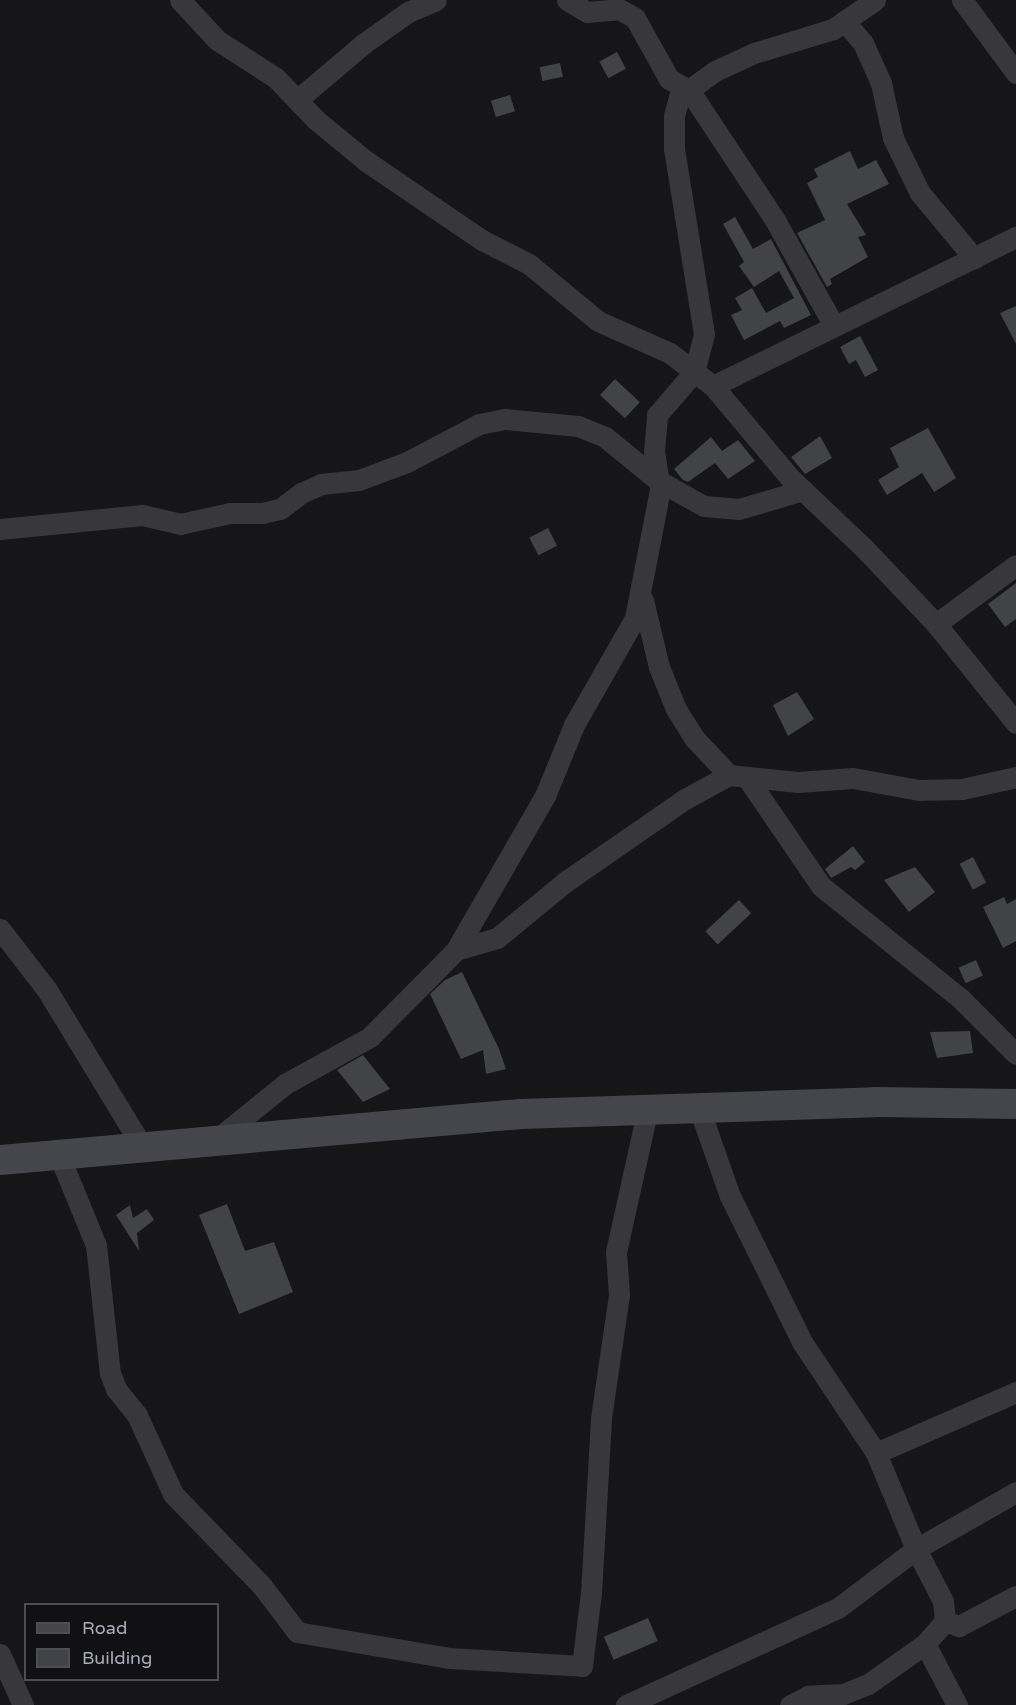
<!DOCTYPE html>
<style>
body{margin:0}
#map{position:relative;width:1016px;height:1705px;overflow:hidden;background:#161517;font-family:"Varela Round",sans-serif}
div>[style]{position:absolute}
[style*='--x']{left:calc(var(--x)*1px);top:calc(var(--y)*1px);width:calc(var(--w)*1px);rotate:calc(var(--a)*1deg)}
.building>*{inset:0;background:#424347;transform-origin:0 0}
.street>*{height:21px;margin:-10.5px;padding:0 10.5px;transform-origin:10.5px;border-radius:10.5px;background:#37373c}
.secondary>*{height:30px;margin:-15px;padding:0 15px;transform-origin:15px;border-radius:15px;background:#45464c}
span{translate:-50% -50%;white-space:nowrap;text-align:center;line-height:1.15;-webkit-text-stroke:4.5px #111012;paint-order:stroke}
.legend{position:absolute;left:24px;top:1603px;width:195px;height:78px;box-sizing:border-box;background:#111012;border:2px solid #4d4e54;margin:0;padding:8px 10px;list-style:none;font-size:18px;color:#a8acb7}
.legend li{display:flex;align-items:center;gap:12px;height:30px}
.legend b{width:30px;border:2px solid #4d4e54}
</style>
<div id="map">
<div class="building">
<i style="left:617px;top:52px;width:19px;height:20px;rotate:62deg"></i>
<i style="left:560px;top:63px;width:14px;height:21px;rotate:78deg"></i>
<i style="left:510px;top:95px;width:17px;height:20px;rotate:73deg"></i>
<i style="clip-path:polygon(850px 151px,858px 169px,876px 160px,889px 184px,847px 204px,866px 235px,858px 237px,868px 257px,830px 279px,832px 284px,827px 287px,797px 233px,825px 220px,807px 183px,818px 177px,814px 169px)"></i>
<i style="clip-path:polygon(735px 217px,753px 249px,771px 239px,811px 315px,784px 328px,780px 321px,744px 340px,731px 315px,742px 310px,735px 298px,752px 288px,766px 313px,794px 298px,779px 271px,754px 287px,739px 266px,744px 262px,723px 224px)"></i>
<i style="clip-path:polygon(1016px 306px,1016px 344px,1000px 313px)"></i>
<i style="clip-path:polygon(860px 336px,878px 370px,865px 377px,856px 360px,849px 364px,840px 347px)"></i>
<i style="left:615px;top:379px;width:34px;height:22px;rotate:43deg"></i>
<i style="clip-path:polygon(928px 428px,956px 478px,934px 492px,922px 473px,887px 495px,878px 480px,899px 467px,890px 448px)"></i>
<i style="clip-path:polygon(820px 436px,832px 458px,805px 474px,791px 457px)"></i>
<i style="clip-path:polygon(711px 437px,722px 451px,738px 440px,755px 461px,728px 479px,715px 463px,688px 482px,683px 480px,674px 469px)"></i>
<i style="left:548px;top:528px;width:20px;height:21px;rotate:63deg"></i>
<i style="clip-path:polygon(1016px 583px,1016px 619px,1005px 627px,988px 604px)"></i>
<i style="clip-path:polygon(797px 692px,814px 719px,788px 736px,773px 705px)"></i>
<i style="clip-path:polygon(853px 846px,865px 862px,855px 870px,851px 867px,831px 878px,825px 869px)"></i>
<i style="left:973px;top:857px;width:29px;height:15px;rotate:63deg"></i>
<i style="clip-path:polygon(915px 867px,935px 892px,909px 912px,884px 880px)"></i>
<i style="clip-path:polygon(1004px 897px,1007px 904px,1016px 899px,1016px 941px,1003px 948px,983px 907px)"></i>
<i style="left:739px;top:900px;width:18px;height:46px;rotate:47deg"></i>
<i style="left:976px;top:960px;width:17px;height:19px;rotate:66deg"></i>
<i style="clip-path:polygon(462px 972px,499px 1049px,506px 1069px,486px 1074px,483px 1050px,461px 1059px,430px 994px,445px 980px)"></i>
<i style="clip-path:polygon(970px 1031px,973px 1053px,937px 1058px,930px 1032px)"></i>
<i style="clip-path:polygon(363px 1055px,390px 1089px,363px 1102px,337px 1070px)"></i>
<i style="clip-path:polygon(227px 1204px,245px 1251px,274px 1242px,293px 1292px,239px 1314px,199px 1215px)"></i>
<i style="clip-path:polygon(130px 1205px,133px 1218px,147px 1209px,154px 1220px,137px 1233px,139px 1251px,116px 1215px)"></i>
<i style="left:648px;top:1618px;width:25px;height:48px;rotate:67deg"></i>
</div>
<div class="street">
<i style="--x:180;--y:0;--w:54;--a:47.2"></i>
<i style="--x:217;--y:40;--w:70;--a:32.8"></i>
<i style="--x:276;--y:78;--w:57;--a:46.4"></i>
<i style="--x:315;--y:119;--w:66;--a:39.5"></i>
<i style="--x:366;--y:161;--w:140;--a:34.3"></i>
<i style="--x:482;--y:240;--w:53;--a:27.1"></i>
<i style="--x:529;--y:264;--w:89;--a:39.6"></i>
<i style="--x:598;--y:321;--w:79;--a:24"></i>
<i style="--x:670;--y:353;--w:54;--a:37.5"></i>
<i style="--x:713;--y:386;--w:121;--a:50"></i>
<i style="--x:791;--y:479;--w:99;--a:43.4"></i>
<i style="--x:863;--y:547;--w:106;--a:46.5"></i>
<i style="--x:936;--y:624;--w:127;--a:51.1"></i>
<i style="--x:567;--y:0;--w:23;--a:31"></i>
<i style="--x:587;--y:12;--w:32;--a:-5"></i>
<i style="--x:619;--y:9;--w:18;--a:29"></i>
<i style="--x:635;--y:18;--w:70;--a:60.9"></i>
<i style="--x:669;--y:79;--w:23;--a:29"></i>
<i style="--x:689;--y:90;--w:156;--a:56.5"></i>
<i style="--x:775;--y:220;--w:121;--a:60.9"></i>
<i style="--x:962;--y:0;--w:91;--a:53.5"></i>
<i style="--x:844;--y:21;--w:29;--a:49"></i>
<i style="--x:863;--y:43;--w:44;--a:65.8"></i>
<i style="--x:881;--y:83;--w:56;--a:77.7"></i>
<i style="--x:893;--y:138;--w:61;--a:63.9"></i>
<i style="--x:920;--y:193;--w:85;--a:50.3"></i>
<i style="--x:297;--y:100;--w:87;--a:-40.3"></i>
<i style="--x:363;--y:44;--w:55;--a:-35.4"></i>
<i style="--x:408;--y:12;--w:30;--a:-23"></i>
<i style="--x:713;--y:386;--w:338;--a:-26.2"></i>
<i style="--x:0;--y:529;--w:143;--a:-5.6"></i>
<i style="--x:142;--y:515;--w:39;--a:13"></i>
<i style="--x:180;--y:524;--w:51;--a:-12.4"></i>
<i style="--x:230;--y:513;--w:32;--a:0"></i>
<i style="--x:262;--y:513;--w:18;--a:-13"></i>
<i style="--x:280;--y:509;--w:26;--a:-37"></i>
<i style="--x:301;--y:493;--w:22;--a:-24"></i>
<i style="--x:321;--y:484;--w:38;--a:-6"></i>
<i style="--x:359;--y:480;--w:51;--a:-20.6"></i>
<i style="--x:407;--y:462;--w:81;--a:-27.8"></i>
<i style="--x:479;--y:424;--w:26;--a:-11"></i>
<i style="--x:505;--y:419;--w:73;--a:5.5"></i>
<i style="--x:578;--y:426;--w:29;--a:22"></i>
<i style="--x:605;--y:437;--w:70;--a:39.2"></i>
<i style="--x:659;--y:481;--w:51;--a:29.1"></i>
<i style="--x:704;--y:506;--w:35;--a:5"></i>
<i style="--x:739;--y:509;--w:67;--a:-16.5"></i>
<i style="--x:643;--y:600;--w:69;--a:76.6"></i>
<i style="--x:659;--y:667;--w:45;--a:68"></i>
<i style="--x:676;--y:709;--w:34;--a:58"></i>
<i style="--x:694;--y:738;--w:51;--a:46.6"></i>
<i style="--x:729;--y:775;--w:69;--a:5.8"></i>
<i style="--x:798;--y:782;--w:55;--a:-4.2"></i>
<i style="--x:853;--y:778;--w:67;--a:10.3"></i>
<i style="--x:919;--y:790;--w:43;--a:-1.3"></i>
<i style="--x:962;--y:789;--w:55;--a:-12.5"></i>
<i style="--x:936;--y:624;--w:99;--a:-36.4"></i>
<i style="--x:748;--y:779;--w:130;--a:55.7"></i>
<i style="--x:821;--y:886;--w:179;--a:38.9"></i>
<i style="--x:960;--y:998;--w:79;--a:45"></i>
<i style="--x:0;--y:929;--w:77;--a:52.4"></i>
<i style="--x:47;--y:990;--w:185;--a:58.7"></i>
<i style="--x:456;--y:950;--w:43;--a:-16.3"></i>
<i style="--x:497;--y:938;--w:88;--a:-39.5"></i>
<i style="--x:565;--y:882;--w:146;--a:-34.7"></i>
<i style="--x:685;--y:799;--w:50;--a:-28.6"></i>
<i style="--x:700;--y:1111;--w:90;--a:70.6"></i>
<i style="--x:730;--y:1196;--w:163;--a:63.7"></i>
<i style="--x:802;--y:1342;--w:133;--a:56.3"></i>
<i style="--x:876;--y:1453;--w:104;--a:67.4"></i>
<i style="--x:916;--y:1549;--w:59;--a:62.6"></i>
<i style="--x:943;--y:1601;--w:20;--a:84"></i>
<i style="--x:945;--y:1621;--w:30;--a:131"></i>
<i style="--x:925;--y:1644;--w:70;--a:144.9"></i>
<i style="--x:868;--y:1684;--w:27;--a:158"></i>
<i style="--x:843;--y:1694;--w:35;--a:177"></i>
<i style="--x:808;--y:1696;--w:20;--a:153"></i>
<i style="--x:212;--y:1143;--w:94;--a:-38.9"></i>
<i style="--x:285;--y:1084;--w:97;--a:-28.9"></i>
<i style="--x:370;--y:1037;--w:122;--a:-45.3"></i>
<i style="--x:456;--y:950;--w:178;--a:-60"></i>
<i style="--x:545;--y:796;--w:77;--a:-67.8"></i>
<i style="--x:574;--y:725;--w:123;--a:-60.3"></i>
<i style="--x:635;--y:618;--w:131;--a:-79"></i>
<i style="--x:660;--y:489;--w:38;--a:-99"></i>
<i style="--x:654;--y:451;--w:36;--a:-85"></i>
<i style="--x:657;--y:415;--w:57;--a:-49.3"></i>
<i style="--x:694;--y:372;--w:39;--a:-75"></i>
<i style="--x:704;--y:334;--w:187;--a:-99.2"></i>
<i style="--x:674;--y:149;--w:33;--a:-90"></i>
<i style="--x:674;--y:116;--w:20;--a:-75"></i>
<i style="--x:679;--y:97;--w:44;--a:-35.8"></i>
<i style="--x:715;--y:71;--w:43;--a:-24.8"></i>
<i style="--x:754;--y:53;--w:83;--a:-16.9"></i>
<i style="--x:833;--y:29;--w:51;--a:-34.6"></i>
<i style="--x:59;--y:1155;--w:97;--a:67.7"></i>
<i style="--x:96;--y:1245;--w:129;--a:83.8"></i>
<i style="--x:110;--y:1373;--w:17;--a:69"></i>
<i style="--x:116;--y:1389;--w:33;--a:51"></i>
<i style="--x:137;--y:1415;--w:87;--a:65.5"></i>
<i style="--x:173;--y:1494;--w:128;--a:45.9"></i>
<i style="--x:262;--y:1586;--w:58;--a:52.7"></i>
<i style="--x:297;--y:1632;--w:154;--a:9.7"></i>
<i style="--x:449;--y:1658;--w:133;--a:3.4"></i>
<i style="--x:582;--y:1666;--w:74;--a:-83"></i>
<i style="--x:591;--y:1593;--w:175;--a:-86.7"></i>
<i style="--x:601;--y:1418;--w:124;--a:-81.7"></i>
<i style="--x:619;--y:1295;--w:43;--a:-94"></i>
<i style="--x:616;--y:1252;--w:143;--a:-77.5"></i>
<i style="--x:876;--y:1453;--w:153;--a:-23.5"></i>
<i style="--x:945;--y:1621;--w:15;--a:20"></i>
<i style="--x:959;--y:1626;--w:64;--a:-27.8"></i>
<i style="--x:925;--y:1644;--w:69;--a:62.3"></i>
<i style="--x:0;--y:1654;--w:56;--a:65.7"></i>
<i style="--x:626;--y:1705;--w:233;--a:-24.6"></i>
<i style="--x:838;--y:1608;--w:98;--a:-37.1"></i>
<i style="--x:916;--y:1549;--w:115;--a:-29.7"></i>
</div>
<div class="secondary">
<i style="--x:0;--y:1160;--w:523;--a:-5.05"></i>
<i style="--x:521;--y:1114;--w:354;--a:-1.9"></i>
<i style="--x:875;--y:1102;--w:141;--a:0.8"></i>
</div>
<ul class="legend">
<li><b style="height:8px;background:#45464c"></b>Road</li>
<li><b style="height:16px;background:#424347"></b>Building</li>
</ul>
</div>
